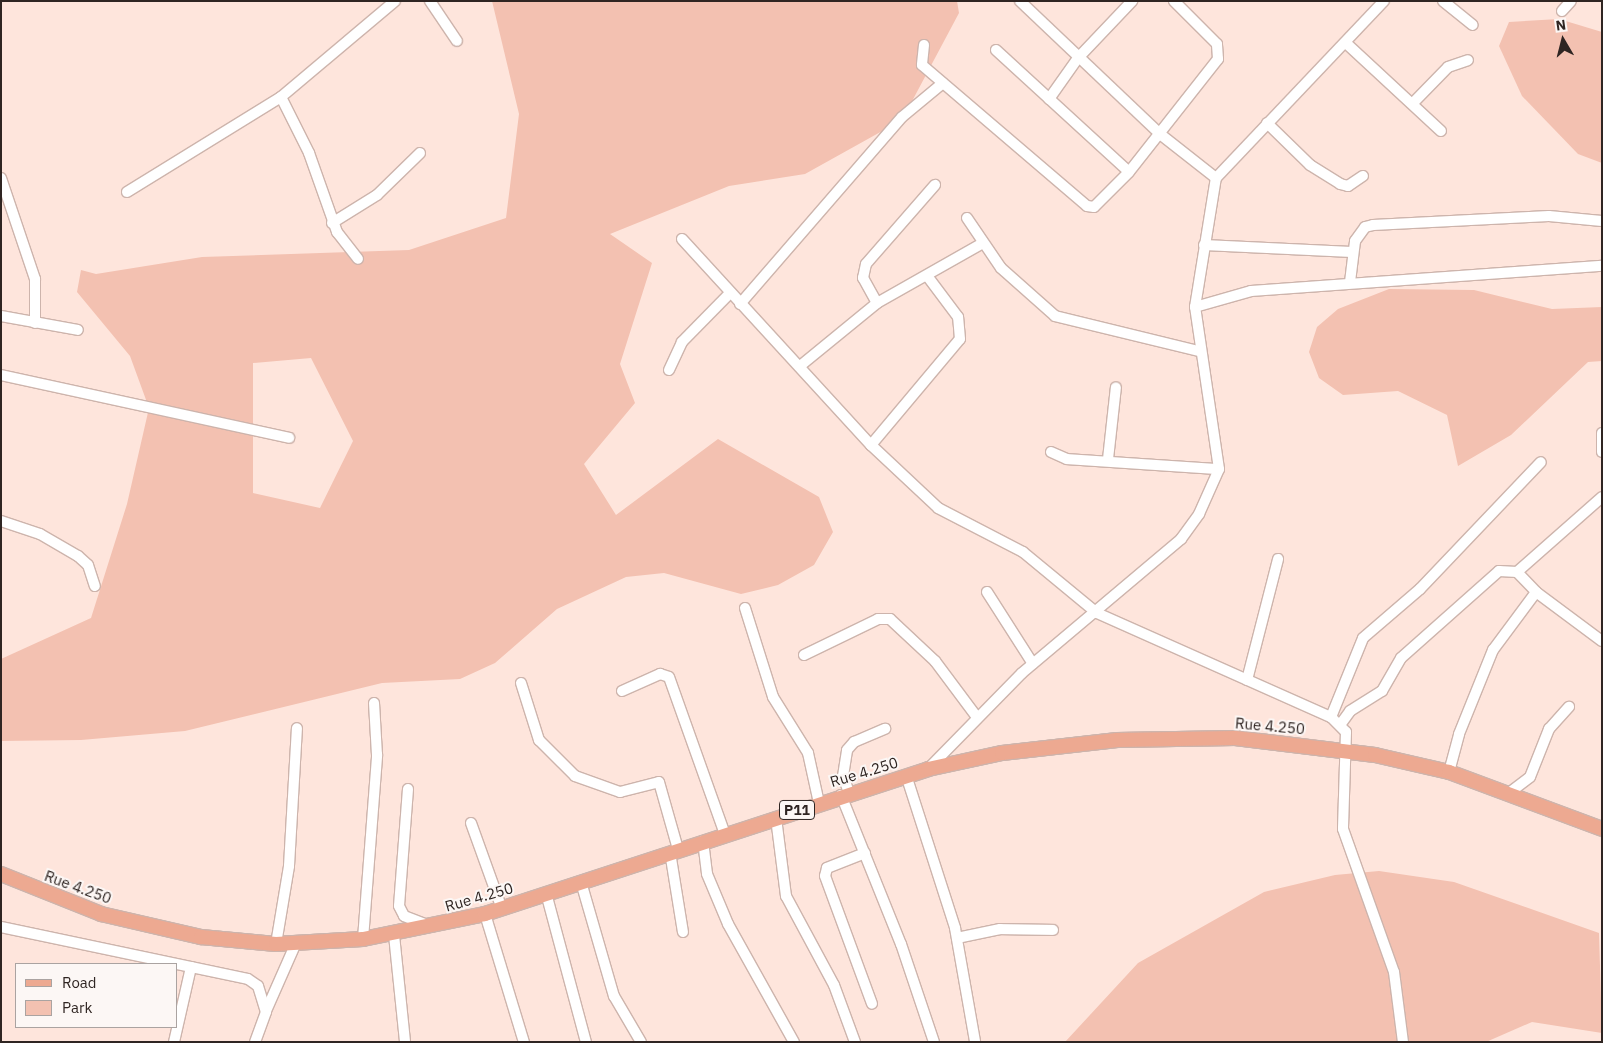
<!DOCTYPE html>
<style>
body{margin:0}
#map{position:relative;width:1603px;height:1043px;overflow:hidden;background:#fee5dc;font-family:"IBM Plex Sans",sans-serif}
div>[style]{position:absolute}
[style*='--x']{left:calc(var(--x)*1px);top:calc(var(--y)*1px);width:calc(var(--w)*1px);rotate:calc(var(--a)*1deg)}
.green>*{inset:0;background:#f3c1b1}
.roads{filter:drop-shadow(1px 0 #cdb4ac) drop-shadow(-1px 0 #cdb4ac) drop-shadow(0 1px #cdb4ac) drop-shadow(0 -1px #cdb4ac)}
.minor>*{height:10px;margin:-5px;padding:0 5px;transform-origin:5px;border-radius:5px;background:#fff}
.major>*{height:14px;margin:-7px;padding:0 7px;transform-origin:7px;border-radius:7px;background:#eda991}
span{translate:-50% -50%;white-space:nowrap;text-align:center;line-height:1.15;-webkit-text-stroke:4px #fcf7f5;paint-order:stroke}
.shield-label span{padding:1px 4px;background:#fcf7f5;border:1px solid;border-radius:4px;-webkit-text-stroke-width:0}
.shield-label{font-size:14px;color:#2f2522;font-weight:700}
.street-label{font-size:15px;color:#2f2522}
.frame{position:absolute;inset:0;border:2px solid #2f2522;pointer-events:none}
.legend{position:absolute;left:15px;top:963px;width:162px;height:65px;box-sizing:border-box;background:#fcf7f5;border:1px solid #aaa3a1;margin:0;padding:6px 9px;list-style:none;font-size:15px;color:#2f2522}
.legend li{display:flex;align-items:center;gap:10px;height:25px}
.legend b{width:25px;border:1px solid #aaa3a1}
.north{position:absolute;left:1538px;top:15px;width:50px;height:50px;-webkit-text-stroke:4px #fcf7f5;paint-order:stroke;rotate:352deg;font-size:14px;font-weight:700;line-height:20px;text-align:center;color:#2f2522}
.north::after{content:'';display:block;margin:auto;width:18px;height:22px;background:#2f2522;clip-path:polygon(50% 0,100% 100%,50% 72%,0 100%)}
</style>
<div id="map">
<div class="green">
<i style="clip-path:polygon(evenodd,492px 1px,957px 1px,959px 13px,902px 120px,805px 174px,729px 186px,610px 234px,652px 263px,620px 364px,635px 403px,584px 464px,616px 515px,718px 439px,819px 497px,833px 532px,814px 565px,778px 585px,741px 594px,664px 573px,626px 577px,557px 609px,495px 663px,460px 679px,382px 683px,185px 731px,81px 740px,1px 741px,1px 659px,91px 618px,127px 504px,149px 408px,130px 356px,77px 292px,81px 270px,96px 274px,202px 257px,409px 250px,506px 218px,519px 114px,492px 1px,311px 358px,353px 441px,320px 508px,253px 493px,253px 363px,311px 358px)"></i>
<i style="clip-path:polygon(1559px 19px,1602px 32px,1602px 163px,1578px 154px,1522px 96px,1499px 46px,1509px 22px)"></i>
<i style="clip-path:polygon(1389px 289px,1474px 290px,1552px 309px,1602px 307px,1602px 361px,1588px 362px,1511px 435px,1458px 466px,1447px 415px,1398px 391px,1343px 395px,1319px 378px,1309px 352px,1317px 327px,1338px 309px)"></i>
<i style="clip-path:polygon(1379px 871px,1454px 882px,1599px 933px,1602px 1033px,1532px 1022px,1486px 1042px,1065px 1042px,1138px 963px,1264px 892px,1335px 875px)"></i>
</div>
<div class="roads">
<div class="minor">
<i style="--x:430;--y:1;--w:48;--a:56"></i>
<i style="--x:1020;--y:1;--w:193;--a:43.5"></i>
<i style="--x:1160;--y:134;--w:71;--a:38.2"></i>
<i style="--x:1443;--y:1;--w:38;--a:39"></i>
<i style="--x:1562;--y:11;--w:13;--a:-48"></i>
<i style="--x:1347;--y:44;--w:128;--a:42.8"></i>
<i style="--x:924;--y:45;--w:20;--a:96"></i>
<i style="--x:922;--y:65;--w:217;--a:40.5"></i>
<i style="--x:1087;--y:206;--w:7;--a:8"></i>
<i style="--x:1094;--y:207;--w:49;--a:-45"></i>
<i style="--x:1129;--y:172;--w:144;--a:-51.8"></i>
<i style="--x:1218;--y:59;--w:15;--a:-94"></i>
<i style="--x:1217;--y:44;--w:61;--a:-135"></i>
<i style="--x:996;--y:50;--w:180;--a:42.5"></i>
<i style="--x:281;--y:97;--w:63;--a:63.4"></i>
<i style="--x:309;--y:153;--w:84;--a:70.5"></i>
<i style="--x:337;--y:232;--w:34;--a:52"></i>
<i style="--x:1049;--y:99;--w:50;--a:-54.7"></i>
<i style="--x:1078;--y:58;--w:79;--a:-46.5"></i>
<i style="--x:1413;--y:103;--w:50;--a:-45.8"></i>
<i style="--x:1448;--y:67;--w:21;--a:-19"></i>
<i style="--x:1267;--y:123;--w:60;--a:44.3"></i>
<i style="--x:1310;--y:165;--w:36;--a:32"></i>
<i style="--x:1340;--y:184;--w:8;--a:14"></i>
<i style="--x:1348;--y:186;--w:18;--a:-34"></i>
<i style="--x:1;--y:178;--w:107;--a:71.4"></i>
<i style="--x:35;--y:279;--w:44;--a:90"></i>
<i style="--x:127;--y:192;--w:181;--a:-31.7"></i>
<i style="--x:281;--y:97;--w:149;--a:-40.1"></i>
<i style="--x:967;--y:218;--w:60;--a:55.8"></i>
<i style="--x:1001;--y:268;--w:72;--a:41.6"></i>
<i style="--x:1055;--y:316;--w:148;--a:13.7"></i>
<i style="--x:332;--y:223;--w:53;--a:-31.9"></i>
<i style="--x:377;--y:195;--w:60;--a:-44.3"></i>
<i style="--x:682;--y:239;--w:280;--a:47.5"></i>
<i style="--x:871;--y:445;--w:92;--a:43.2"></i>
<i style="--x:938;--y:508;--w:96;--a:27.4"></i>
<i style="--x:1023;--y:552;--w:96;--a:39.5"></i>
<i style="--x:1097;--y:613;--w:256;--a:24"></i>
<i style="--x:1331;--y:717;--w:21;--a:45"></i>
<i style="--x:1346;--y:732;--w:97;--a:91.8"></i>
<i style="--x:1343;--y:829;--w:152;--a:70.4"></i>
<i style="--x:1394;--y:972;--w:71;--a:82.7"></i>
<i style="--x:1204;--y:245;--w:148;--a:2.7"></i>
<i style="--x:1350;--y:282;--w:41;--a:-83"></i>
<i style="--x:1355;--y:241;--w:17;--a:-54"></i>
<i style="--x:1365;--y:227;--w:8;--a:-14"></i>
<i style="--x:1373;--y:225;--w:176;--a:-2.9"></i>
<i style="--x:1549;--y:216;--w:53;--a:5.4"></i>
<i style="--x:877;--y:303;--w:29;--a:-119"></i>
<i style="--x:863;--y:278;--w:14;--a:-78"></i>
<i style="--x:866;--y:264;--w:105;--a:-48.9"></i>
<i style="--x:740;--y:304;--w:247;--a:-49.1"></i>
<i style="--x:902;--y:117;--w:53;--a:-39.7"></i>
<i style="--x:1195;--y:307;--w:58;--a:-15.9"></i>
<i style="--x:1251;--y:291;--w:352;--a:-4.1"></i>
<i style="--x:1;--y:316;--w:78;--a:10.3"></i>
<i style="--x:800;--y:366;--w:99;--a:-39.3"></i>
<i style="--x:877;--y:303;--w:122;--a:-29.5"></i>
<i style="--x:669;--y:370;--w:31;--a:-65"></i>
<i style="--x:682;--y:342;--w:69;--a:-45.6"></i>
<i style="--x:1;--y:375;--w:295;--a:12.3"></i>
<i style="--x:1602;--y:433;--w:19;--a:90"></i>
<i style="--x:871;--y:445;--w:138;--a:-50"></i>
<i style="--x:960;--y:339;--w:22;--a:-95"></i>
<i style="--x:958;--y:317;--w:50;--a:-126.9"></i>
<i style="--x:1051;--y:452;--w:17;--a:24"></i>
<i style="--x:1067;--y:459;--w:152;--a:3.8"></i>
<i style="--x:1108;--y:459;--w:72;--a:-83.7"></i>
<i style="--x:1;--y:521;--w:41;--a:18.4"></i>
<i style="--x:40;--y:534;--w:44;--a:30.1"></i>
<i style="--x:78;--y:556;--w:13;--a:42"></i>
<i style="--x:88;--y:565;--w:22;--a:72"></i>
<i style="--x:1517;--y:572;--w:113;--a:-41.4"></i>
<i style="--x:987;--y:592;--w:85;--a:57.4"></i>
<i style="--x:745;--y:608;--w:93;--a:72.5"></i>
<i style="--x:773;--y:697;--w:66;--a:58"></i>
<i style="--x:808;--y:753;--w:51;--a:77.6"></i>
<i style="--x:804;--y:655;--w:82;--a:-25.9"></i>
<i style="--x:878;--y:619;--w:12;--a:0"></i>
<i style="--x:890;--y:619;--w:62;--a:43"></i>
<i style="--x:935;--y:661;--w:69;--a:53.3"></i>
<i style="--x:1247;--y:680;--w:125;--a:-75.6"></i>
<i style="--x:521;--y:683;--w:60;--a:72.5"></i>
<i style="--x:539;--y:740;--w:51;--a:45"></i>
<i style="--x:575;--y:776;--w:48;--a:19.6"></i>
<i style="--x:620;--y:792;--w:40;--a:-14.4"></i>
<i style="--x:659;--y:782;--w:70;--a:74.2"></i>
<i style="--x:622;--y:691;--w:42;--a:-24.1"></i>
<i style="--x:660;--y:674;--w:9;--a:18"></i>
<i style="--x:669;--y:677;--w:167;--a:70.4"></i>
<i style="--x:1331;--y:717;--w:85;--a:-67.9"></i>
<i style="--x:1363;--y:638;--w:75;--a:-40.7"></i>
<i style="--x:1420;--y:589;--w:175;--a:-46.4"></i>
<i style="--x:1340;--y:725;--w:17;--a:-54"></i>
<i style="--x:1350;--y:711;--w:38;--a:-32"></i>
<i style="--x:1382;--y:691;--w:38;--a:-60"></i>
<i style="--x:1401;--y:658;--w:131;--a:-41.6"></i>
<i style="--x:1499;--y:571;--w:18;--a:3"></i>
<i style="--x:1517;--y:572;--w:28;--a:46"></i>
<i style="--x:1536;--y:592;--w:82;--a:36.6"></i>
<i style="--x:928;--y:769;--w:134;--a:-45.6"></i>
<i style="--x:1022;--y:673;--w:208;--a:-40.1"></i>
<i style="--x:1181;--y:539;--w:31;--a:-54"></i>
<i style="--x:1199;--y:514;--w:49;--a:-66"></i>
<i style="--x:1219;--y:469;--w:164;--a:-98.4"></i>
<i style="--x:1195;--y:307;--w:131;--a:-80.8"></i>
<i style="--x:1216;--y:178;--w:244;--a:-46.5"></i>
<i style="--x:1449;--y:772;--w:39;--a:-75"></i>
<i style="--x:1459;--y:734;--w:91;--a:-68"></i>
<i style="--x:1493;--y:650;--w:72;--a:-53.4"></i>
<i style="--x:906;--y:775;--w:161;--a:72.2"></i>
<i style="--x:955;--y:928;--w:116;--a:80"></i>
<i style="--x:408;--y:789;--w:117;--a:94.4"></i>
<i style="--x:399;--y:906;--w:11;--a:63"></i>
<i style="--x:404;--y:916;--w:25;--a:21"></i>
<i style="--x:849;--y:793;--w:18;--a:-109"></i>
<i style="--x:843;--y:776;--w:26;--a:-81"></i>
<i style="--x:847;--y:750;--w:11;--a:-49"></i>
<i style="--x:854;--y:742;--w:34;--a:-23"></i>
<i style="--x:1509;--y:793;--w:26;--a:-37"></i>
<i style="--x:1530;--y:777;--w:52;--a:-68.4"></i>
<i style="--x:1549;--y:729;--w:30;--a:-48"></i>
<i style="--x:841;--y:795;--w:161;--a:68.1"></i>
<i style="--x:901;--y:944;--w:103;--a:71.4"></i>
<i style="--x:776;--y:818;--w:79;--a:82.7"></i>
<i style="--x:786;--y:896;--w:101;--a:61.7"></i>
<i style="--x:834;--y:985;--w:61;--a:69.8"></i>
<i style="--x:471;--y:823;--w:91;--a:70.2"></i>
<i style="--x:703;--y:841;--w:33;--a:83"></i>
<i style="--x:707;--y:874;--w:54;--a:67.2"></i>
<i style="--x:728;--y:924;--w:135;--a:60.8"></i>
<i style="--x:670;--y:852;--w:81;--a:80.8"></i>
<i style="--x:865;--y:853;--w:41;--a:158.5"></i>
<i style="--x:827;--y:868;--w:8;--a:104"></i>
<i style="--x:825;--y:876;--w:136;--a:69.8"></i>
<i style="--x:581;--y:882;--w:119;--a:73.9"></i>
<i style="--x:614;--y:996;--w:53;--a:59.6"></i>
<i style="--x:546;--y:893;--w:154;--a:75"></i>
<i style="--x:485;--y:914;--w:134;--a:73.1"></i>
<i style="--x:1;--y:927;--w:252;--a:11.9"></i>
<i style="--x:248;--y:979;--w:12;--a:35"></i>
<i style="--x:258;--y:986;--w:27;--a:73"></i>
<i style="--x:266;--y:1012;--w:32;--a:110"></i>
<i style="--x:394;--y:935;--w:108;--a:84.1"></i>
<i style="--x:957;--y:938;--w:44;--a:-11.8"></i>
<i style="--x:1000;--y:929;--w:53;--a:1.1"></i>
<i style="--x:363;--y:939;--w:185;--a:-85.6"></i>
<i style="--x:377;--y:755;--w:52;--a:-93.3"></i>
<i style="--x:276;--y:944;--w:79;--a:-80.5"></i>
<i style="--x:289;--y:866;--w:138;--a:-86.7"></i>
<i style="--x:266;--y:1011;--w:74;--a:-66.2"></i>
<i style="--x:174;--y:1042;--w:77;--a:-77.2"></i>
</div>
<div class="major">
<i style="--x:1;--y:874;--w:108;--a:21.8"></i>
<i style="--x:101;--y:914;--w:103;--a:13"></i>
<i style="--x:201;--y:937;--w:75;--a:5.3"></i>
<i style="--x:276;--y:944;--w:87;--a:-3.3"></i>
<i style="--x:363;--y:939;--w:125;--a:-11.6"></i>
<i style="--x:485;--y:914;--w:466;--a:-18.1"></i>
<i style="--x:928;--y:769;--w:76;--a:-12.2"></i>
<i style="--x:1002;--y:753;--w:116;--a:-6.4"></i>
<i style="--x:1117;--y:740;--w:118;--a:-1"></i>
<i style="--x:1235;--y:738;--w:141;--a:6.9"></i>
<i style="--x:1375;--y:755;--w:76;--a:12.9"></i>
<i style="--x:1449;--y:772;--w:163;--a:20.4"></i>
</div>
</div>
<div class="shield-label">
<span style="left:797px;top:810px">P11</span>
</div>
<div class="street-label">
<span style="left:1270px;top:726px;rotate:5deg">Rue 4.250</span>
<span style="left:864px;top:772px;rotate:-17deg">Rue 4.250</span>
<span style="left:78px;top:887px;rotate:20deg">Rue 4.250</span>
<span style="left:479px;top:897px;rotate:-16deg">Rue 4.250</span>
</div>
<div class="frame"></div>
<ul class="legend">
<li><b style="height:6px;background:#eda991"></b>Road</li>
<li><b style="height:14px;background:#f3c1b1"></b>Park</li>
</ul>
<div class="north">N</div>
</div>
